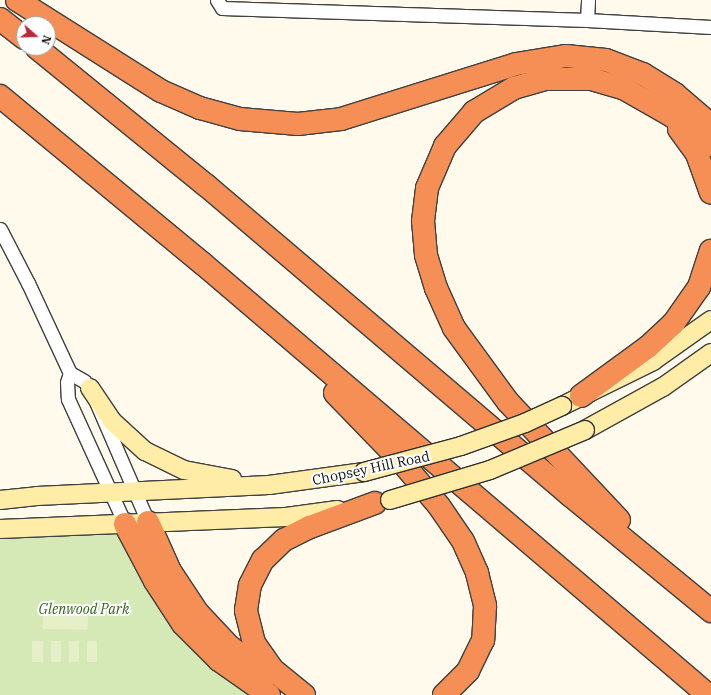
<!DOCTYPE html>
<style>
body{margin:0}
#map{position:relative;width:711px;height:695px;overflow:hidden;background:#fffaec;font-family:"IBM Plex Serif",serif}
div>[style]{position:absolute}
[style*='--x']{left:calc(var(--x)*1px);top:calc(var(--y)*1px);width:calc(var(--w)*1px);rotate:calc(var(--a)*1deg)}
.green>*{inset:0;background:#d5e9b6}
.pitch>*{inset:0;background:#e6f0c8;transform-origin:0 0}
.roads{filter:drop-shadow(1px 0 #404040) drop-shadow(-1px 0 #404040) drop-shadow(0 1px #404040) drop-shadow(0 -1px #404040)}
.minor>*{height:13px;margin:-6.5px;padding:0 6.5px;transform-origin:6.5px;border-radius:6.5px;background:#fff}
.secondary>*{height:18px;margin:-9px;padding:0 9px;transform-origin:9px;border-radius:9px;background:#ffeda7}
.motorway>*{height:22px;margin:-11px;padding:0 11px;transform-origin:11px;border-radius:11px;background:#f58f55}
.bridges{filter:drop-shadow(1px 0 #2f2f2f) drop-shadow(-1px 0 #2f2f2f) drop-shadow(0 1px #2f2f2f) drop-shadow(0 -1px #2f2f2f)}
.secondary-bridge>*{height:18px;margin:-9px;padding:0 9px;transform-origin:9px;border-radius:9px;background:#ffeda7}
span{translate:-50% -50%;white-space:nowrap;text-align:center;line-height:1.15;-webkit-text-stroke:4px #fff;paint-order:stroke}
.street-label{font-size:14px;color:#0d0d0d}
.park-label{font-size:14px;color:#32641d;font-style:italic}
.north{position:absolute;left:16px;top:16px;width:40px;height:40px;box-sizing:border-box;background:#fff;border:1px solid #9e9e9e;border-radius:50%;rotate:110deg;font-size:11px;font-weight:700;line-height:16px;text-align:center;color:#0d0d0d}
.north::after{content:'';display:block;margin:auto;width:14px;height:18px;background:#bd253a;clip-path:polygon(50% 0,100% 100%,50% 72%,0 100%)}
</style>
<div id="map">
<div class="green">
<i style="clip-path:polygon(138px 523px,275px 695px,0 695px,0 533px)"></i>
</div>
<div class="pitch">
<i style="left:43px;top:608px;width:45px;height:21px;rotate:1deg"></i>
<i style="left:32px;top:641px;width:11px;height:21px"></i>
<i style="left:51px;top:641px;width:10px;height:21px"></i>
<i style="left:69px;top:641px;width:10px;height:21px"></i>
<i style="left:87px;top:641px;width:10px;height:21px"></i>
</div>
<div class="roads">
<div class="minor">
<i style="--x:217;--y:0;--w:9;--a:58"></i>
<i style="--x:222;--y:8;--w:365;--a:1.9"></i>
<i style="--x:587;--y:20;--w:124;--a:3.2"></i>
<i style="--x:587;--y:20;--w:20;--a:-87"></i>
<i style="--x:0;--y:229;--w:61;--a:62.6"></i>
<i style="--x:28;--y:283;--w:99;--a:65"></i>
<i style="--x:70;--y:373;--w:16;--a:30"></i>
<i style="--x:84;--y:381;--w:9;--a:49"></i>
<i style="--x:90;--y:388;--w:146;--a:66.6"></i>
<i style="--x:70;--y:373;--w:9;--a:108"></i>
<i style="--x:67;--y:382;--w:17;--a:87"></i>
<i style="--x:68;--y:399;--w:137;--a:65.5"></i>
</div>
<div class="secondary">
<i style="--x:90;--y:388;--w:40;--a:56"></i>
<i style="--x:112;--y:421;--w:45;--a:42.3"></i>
<i style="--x:145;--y:451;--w:43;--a:26"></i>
<i style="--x:184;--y:470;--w:49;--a:10.6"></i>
<i style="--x:562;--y:406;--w:102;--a:-26.3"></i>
<i style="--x:653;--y:361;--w:71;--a:-35.3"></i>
<i style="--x:585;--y:430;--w:89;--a:-28.9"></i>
<i style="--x:663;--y:387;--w:59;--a:-35.3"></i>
<i style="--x:0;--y:500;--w:37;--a:-6"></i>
<i style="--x:37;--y:496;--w:232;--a:-2.7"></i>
<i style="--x:269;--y:485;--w:96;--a:-7.8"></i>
<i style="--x:0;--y:529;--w:286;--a:-2.4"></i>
<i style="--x:286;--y:517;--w:52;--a:-7.7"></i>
</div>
<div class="motorway">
<i style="--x:17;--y:0;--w:170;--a:32.3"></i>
<i style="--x:161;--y:91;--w:43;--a:23.6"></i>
<i style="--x:200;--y:108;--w:41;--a:15.4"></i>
<i style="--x:240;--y:119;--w:58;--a:4.9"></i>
<i style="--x:298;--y:124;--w:43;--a:-6.6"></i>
<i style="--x:341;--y:119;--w:183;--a:-17.4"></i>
<i style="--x:516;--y:64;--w:51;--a:-9.1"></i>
<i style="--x:566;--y:56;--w:40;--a:5.7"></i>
<i style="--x:606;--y:60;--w:40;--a:21"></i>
<i style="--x:643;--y:74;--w:38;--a:32"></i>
<i style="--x:675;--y:94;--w:48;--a:40.7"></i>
<i style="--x:0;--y:19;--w:31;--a:38"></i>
<i style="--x:37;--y:48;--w:219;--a:39.1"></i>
<i style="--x:207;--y:186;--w:477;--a:40.4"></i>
<i style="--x:570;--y:495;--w:183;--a:39.4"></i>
<i style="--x:0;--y:96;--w:262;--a:39.6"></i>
<i style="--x:202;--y:263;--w:665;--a:40.49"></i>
<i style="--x:679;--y:129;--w:31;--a:54"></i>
<i style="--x:697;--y:154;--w:41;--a:70.3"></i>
<i style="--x:335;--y:393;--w:93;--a:45.9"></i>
<i style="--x:400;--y:460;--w:60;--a:49.7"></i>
<i style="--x:439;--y:506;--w:42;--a:55.6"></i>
<i style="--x:463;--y:541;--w:35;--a:66"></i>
<i style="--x:477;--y:573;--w:34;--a:76"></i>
<i style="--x:485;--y:606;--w:34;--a:93"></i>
<i style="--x:483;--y:640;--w:34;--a:116"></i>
<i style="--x:468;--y:671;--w:34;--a:135"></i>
<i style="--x:581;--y:396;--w:83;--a:-36.2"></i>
<i style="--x:648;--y:347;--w:34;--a:-43"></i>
<i style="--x:673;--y:324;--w:45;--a:-54.9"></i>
<i style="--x:699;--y:287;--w:38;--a:-72"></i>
<i style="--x:619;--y:520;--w:162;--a:-133.2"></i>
<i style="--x:508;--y:402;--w:92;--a:-126.1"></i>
<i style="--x:454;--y:328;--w:44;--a:-114.2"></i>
<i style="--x:436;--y:288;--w:34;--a:-107"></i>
<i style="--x:426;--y:255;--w:34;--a:-95"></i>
<i style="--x:423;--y:221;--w:33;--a:-83"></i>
<i style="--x:427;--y:188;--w:46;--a:-66.8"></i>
<i style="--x:445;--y:146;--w:45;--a:-49.5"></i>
<i style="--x:474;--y:112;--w:47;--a:-31"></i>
<i style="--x:514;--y:88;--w:32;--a:-16"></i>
<i style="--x:545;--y:79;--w:46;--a:0"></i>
<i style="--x:591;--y:79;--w:33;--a:16"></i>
<i style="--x:623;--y:88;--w:56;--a:29.7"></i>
<i style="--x:672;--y:116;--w:49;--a:36.6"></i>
<i style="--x:148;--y:522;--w:54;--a:65.8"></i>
<i style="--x:170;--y:571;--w:49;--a:56.6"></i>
<i style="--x:197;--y:612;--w:48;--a:46.7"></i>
<i style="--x:230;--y:647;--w:47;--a:35.4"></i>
<i style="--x:125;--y:524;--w:64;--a:62.2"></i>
<i style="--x:155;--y:581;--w:51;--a:56.9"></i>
<i style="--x:183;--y:624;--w:51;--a:45"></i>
<i style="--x:219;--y:660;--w:61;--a:35"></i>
<i style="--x:304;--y:695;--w:40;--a:-141"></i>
<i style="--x:273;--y:670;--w:33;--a:-125"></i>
<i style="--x:254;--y:643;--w:34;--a:-104"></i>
<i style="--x:246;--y:610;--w:25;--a:-81"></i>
<i style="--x:250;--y:585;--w:28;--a:-63"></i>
<i style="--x:263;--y:560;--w:29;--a:-44"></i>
<i style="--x:284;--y:540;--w:29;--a:-27"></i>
<i style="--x:310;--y:527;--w:69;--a:-20.3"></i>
</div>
</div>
<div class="bridges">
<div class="secondary-bridge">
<i style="--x:364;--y:472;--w:100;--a:-15"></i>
<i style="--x:461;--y:446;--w:68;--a:-19.8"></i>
<i style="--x:525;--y:423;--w:41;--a:-24.7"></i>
<i style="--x:390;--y:500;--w:104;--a:-16.7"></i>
<i style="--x:490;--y:470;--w:103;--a:-22.8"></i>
</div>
</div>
<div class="street-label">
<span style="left:371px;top:468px;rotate:-12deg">Chopsey Hill Road</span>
</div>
<div class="park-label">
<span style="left:84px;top:609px">Glenwood Park</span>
</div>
<div class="north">N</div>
</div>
